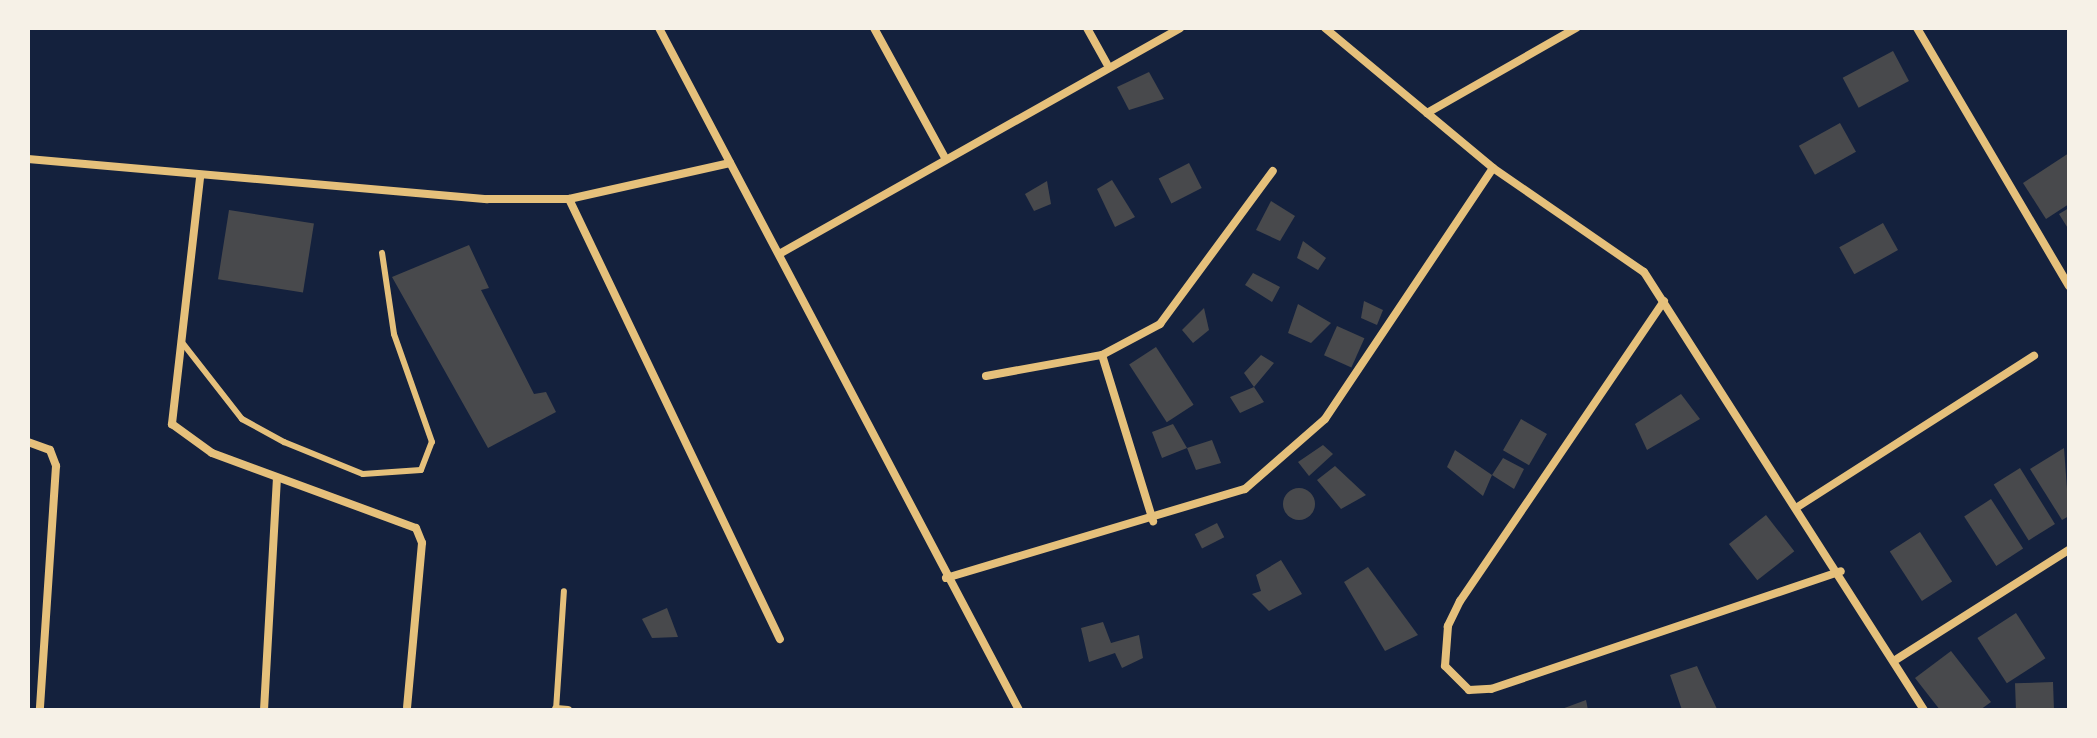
<!DOCTYPE html>
<style>
body{margin:0}
#map{position:relative;width:2097px;height:738px;overflow:hidden;background:#14213d;font-family:"IBM Plex Sans",sans-serif}
div>[style]{position:absolute}
[style*='--x']{left:calc(var(--x)*1px);top:calc(var(--y)*1px);width:calc(var(--w)*1px);rotate:calc(var(--a)*1deg)}
.building>*{inset:0;background:#48494c;transform-origin:0 0}
.round{border-radius:50%}
.service>*{height:6px;margin:-3px;padding:0 3px;transform-origin:3px;border-radius:3px;background:#e5c07b}
.minor>*{height:8px;margin:-4px;padding:0 4px;transform-origin:4px;border-radius:4px;background:#e5c07b}
span{translate:-50% -50%;white-space:nowrap;text-align:center;line-height:1.15;-webkit-text-stroke:8px #f6f1e7;paint-order:stroke}
.frame{position:absolute;inset:0;border:30px solid #f6f1e7;pointer-events:none}
</style>
<div id="map">
<div class="building">
<i style="left:1893px;top:51px;width:34px;height:57px;rotate:62deg"></i>
<i style="clip-path:polygon(1149px 72px,1164px 99px,1129px 110px,1117px 87px)"></i>
<i style="left:1840px;top:123px;width:33px;height:47px;rotate:61deg"></i>
<i style="clip-path:polygon(2069px 153px,2069px 204px,2046px 219px,2023px 183px)"></i>
<i style="left:1189px;top:163px;width:28px;height:34px;rotate:63deg"></i>
<i style="clip-path:polygon(1112px 180px,1135px 217px,1115px 227px,1097px 189px)"></i>
<i style="clip-path:polygon(1047px 181px,1051px 204px,1034px 211px,1025px 194px)"></i>
<i style="clip-path:polygon(1271px 201px,1295px 216px,1280px 241px,1256px 230px)"></i>
<i style="clip-path:polygon(2069px 208px,2069px 230px,2059px 214px)"></i>
<i style="left:229px;top:210px;width:86px;height:70px;rotate:9deg"></i>
<i style="left:1883px;top:223px;width:31px;height:50px;rotate:61deg"></i>
<i style="clip-path:polygon(1303px 241px,1326px 258px,1318px 270px,1297px 258px)"></i>
<i style="clip-path:polygon(469px 245px,489px 288px,481px 290px,534px 394px,546px 392px,556px 412px,488px 448px,392px 277px)"></i>
<i style="clip-path:polygon(1253px 273px,1280px 287px,1272px 302px,1245px 285px)"></i>
<i style="clip-path:polygon(1364px 301px,1383px 310px,1377px 325px,1361px 318px)"></i>
<i style="clip-path:polygon(1298px 304px,1331px 323px,1311px 343px,1288px 333px)"></i>
<i style="clip-path:polygon(1204px 308px,1209px 330px,1193px 343px,1182px 330px)"></i>
<i style="left:1337px;top:326px;width:30px;height:32px;rotate:24deg"></i>
<i style="left:1156px;top:347px;width:69px;height:32px;rotate:57deg"></i>
<i style="clip-path:polygon(1261px 355px,1274px 363px,1254px 387px,1264px 402px,1240px 413px,1230px 397px,1254px 387px,1244px 373px)"></i>
<i style="clip-path:polygon(1681px 394px,1700px 419px,1647px 450px,1635px 424px)"></i>
<i style="left:1521px;top:419px;width:30px;height:36px;rotate:30deg"></i>
<i style="clip-path:polygon(1173px 424px,1187px 448px,1162px 458px,1152px 432px)"></i>
<i style="clip-path:polygon(1212px 440px,1221px 463px,1196px 470px,1187px 448px)"></i>
<i style="clip-path:polygon(1323px 445px,1333px 454px,1309px 476px,1298px 462px)"></i>
<i style="clip-path:polygon(2064px 448px,2069px 516px,2062px 520px,2030px 469px)"></i>
<i style="clip-path:polygon(1455px 450px,1492px 475px,1503px 458px,1524px 469px,1514px 489px,1492px 475px,1483px 496px,1447px 467px)"></i>
<i style="clip-path:polygon(1335px 466px,1366px 495px,1341px 509px,1317px 480px)"></i>
<i style="left:2020px;top:468px;width:66px;height:31px;rotate:58deg"></i>
<i class="round" style="left:1283px;top:488px;width:32px;height:32px"></i>
<i style="left:1991px;top:499px;width:59px;height:32px;rotate:57deg"></i>
<i style="left:1766px;top:515px;width:46px;height:47px;rotate:52deg"></i>
<i style="left:1217px;top:523px;width:16px;height:25px;rotate:63deg"></i>
<i style="left:1920px;top:532px;width:59px;height:36px;rotate:57deg"></i>
<i style="clip-path:polygon(1281px 560px,1302px 594px,1269px 611px,1252px 594px,1261px 591px,1256px 575px)"></i>
<i style="clip-path:polygon(1368px 567px,1418px 635px,1385px 651px,1344px 582px)"></i>
<i style="clip-path:polygon(667px 608px,678px 637px,652px 638px,642px 619px)"></i>
<i style="left:2016px;top:613px;width:54px;height:46px;rotate:57deg"></i>
<i style="clip-path:polygon(1103px 622px,1111px 643px,1139px 635px,1143px 658px,1122px 668px,1115px 653px,1089px 662px,1081px 628px)"></i>
<i style="clip-path:polygon(1951px 651px,1991px 702px,1980px 710px,1940px 710px,1915px 678px)"></i>
<i style="clip-path:polygon(1697px 666px,1705px 684px,1717px 709px,1682px 710px,1670px 675px)"></i>
<i style="left:2053px;top:682px;width:28px;height:38px;rotate:88deg"></i>
<i style="clip-path:polygon(1586px 700px,1588px 710px,1559px 710px)"></i>
</div>
<div class="service">
<i style="--x:181;--y:341;--w:99;--a:52"></i>
<i style="--x:242;--y:419;--w:48;--a:28.7"></i>
<i style="--x:284;--y:442;--w:85;--a:22.1"></i>
<i style="--x:363;--y:474;--w:58;--a:-3.9"></i>
<i style="--x:421;--y:470;--w:30;--a:-69"></i>
<i style="--x:432;--y:442;--w:114;--a:-109.4"></i>
<i style="--x:394;--y:334;--w:82;--a:-98.4"></i>
<i style="--x:556;--y:710;--w:119;--a:-86.2"></i>
</div>
<div class="minor">
<i style="--x:659;--y:28;--w:771;--a:62.17"></i>
<i style="--x:874;--y:28;--w:146;--a:61.3"></i>
<i style="--x:1087;--y:28;--w:41;--a:60.9"></i>
<i style="--x:1325;--y:28;--w:219;--a:39.8"></i>
<i style="--x:1493;--y:168;--w:183;--a:34.6"></i>
<i style="--x:1644;--y:272;--w:520;--a:57.41"></i>
<i style="--x:1917;--y:28;--w:299;--a:59.5"></i>
<i style="--x:1427;--y:113;--w:172;--a:-29.7"></i>
<i style="--x:28;--y:159;--w:461;--a:5"></i>
<i style="--x:487;--y:199;--w:82;--a:0"></i>
<i style="--x:569;--y:199;--w:165;--a:-12.6"></i>
<i style="--x:200;--y:178;--w:248;--a:96.5"></i>
<i style="--x:172;--y:424;--w:49;--a:35.9"></i>
<i style="--x:212;--y:453;--w:217;--a:20.2"></i>
<i style="--x:416;--y:528;--w:16;--a:68"></i>
<i style="--x:422;--y:543;--w:165;--a:95.2"></i>
<i style="--x:569;--y:199;--w:488;--a:64.4"></i>
<i style="--x:781;--y:253;--w:458;--a:-29.4"></i>
<i style="--x:1664;--y:301;--w:363;--a:124.2"></i>
<i style="--x:1460;--y:601;--w:28;--a:116"></i>
<i style="--x:1448;--y:626;--w:40;--a:94.3"></i>
<i style="--x:1445;--y:666;--w:34;--a:45"></i>
<i style="--x:1469;--y:690;--w:22;--a:-3"></i>
<i style="--x:1491;--y:689;--w:369;--a:-18.6"></i>
<i style="--x:1102;--y:355;--w:174;--a:72.9"></i>
<i style="--x:986;--y:376;--w:118;--a:-10.3"></i>
<i style="--x:1102;--y:355;--w:66;--a:-28.1"></i>
<i style="--x:1160;--y:324;--w:190;--a:-53.6"></i>
<i style="--x:28;--y:442;--w:23;--a:20"></i>
<i style="--x:50;--y:450;--w:17;--a:69"></i>
<i style="--x:56;--y:466;--w:245;--a:93.8"></i>
<i style="--x:1799;--y:506;--w:279;--a:-32.6"></i>
<i style="--x:946;--y:578;--w:312;--a:-16.6"></i>
<i style="--x:1245;--y:489;--w:106;--a:-41.2"></i>
<i style="--x:1325;--y:419;--w:302;--a:-56.2"></i>
<i style="--x:1897;--y:659;--w:204;--a:-32.4"></i>
<i style="--x:556;--y:709;--w:12;--a:5"></i>
<i style="--x:264;--y:710;--w:232;--a:-86.8"></i>
</div>
<div class="frame"></div>
</div>
